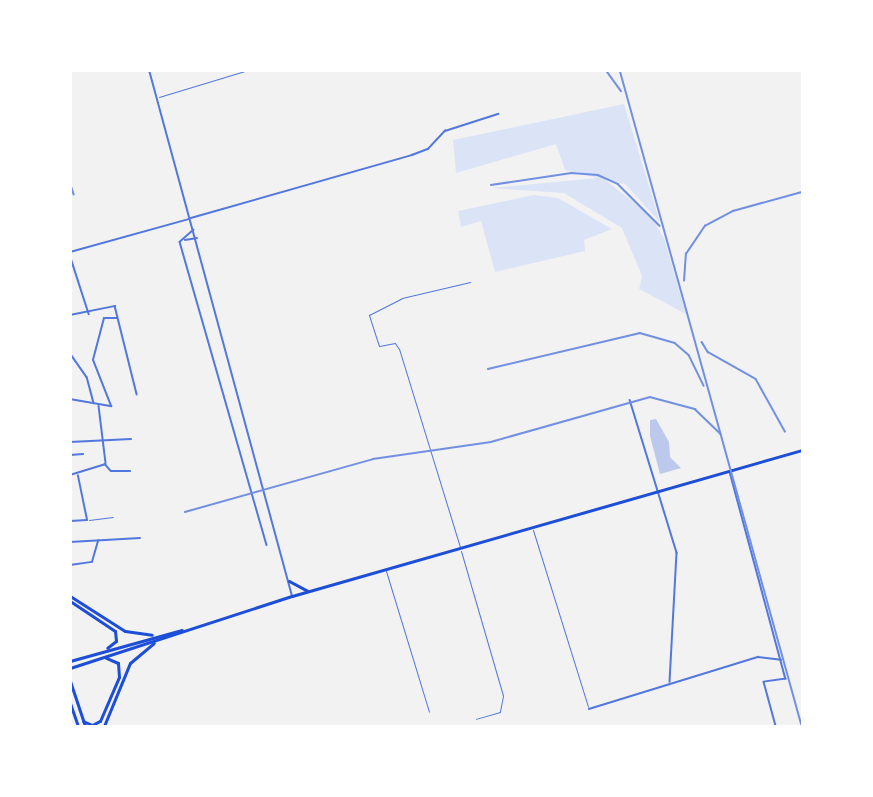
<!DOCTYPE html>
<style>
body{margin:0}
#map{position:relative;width:873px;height:797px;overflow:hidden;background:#f2f2f2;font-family:Barlow,sans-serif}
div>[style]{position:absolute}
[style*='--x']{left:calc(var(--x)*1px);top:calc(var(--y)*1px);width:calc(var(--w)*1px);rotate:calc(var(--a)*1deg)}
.green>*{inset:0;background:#dbe4f7}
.building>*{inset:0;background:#bdc9ec}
.service>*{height:1px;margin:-0.5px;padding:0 0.5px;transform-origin:0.5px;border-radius:0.5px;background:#5277de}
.minor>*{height:1.5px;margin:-0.75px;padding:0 0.75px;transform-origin:0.75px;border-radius:0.75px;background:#5277de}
.tertiary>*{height:2px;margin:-1px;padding:0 1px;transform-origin:1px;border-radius:1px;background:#5277de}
.secondary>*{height:3px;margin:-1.5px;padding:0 1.5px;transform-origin:1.5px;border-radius:1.5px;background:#1d4ed8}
.rail>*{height:1.5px;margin:-0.75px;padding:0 0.75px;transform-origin:0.75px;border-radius:0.75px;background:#7290e2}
span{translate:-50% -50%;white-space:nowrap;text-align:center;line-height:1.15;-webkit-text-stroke:6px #fff;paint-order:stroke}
.frame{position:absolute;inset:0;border:72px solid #fff;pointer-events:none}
</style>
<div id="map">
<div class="green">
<i style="clip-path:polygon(624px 104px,660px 222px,625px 184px,604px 179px,650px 215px,664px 238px,686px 314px,639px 289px,642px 276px,622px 228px,564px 193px,491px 188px,597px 178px,565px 170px,556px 144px,456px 173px,453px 140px)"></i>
<i style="clip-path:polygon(534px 195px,558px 198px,612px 229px,584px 240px,585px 251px,495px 272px,481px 221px,461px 227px,458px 211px)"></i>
</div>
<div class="building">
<i style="clip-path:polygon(656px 419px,669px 442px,670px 457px,681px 468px,660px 474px,650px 436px,650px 420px)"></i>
</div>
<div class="service">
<i style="--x:159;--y:97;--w:93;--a:-16.9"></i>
<i style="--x:89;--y:520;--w:24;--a:-7"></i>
<i style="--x:533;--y:530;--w:185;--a:72.7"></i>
<i style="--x:460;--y:547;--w:207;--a:-107.1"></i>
<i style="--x:399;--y:349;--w:7;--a:-124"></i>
<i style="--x:395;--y:343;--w:16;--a:169"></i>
<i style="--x:379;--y:346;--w:33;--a:-108"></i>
<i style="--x:369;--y:315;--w:37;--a:-27"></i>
<i style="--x:402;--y:298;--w:70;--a:-13.2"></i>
<i style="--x:461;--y:551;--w:151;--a:73.8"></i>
<i style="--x:503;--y:696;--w:16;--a:101"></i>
<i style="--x:500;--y:712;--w:25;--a:164"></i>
<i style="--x:386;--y:571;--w:147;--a:73"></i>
</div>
<div class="minor">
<i style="--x:191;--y:218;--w:230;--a:-15.9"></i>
<i style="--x:412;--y:155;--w:17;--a:-21"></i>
<i style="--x:428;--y:149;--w:25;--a:-47"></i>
<i style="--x:445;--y:131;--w:56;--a:-17.8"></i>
<i style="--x:194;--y:230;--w:18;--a:139"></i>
<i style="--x:180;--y:242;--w:315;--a:74"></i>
<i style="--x:185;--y:240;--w:12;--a:-9"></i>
<i style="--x:70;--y:255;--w:62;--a:72.1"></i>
<i style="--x:70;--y:315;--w:46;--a:-11.3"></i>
<i style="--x:115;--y:306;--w:91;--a:76"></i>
<i style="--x:70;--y:353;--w:29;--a:55"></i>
<i style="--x:87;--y:377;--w:27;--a:75"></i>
<i style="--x:70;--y:399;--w:42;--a:9.7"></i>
<i style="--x:111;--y:406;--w:49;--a:-111.4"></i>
<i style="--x:93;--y:360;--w:43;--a:-75.3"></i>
<i style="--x:104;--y:318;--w:13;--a:0"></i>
<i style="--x:630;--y:400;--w:160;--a:72.9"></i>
<i style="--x:677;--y:553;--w:129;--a:93.1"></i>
<i style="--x:99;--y:406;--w:57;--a:83"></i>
<i style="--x:70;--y:442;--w:61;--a:-2.8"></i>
<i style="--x:70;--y:455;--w:13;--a:-4"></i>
<i style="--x:730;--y:472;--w:214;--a:74.9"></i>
<i style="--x:786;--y:679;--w:22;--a:172"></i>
<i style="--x:764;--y:682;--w:46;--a:74.7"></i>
<i style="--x:70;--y:475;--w:37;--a:-17"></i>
<i style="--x:105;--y:464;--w:9;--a:49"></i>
<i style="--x:111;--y:471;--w:19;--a:0"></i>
<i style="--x:70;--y:521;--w:17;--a:-3"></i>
<i style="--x:87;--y:520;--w:45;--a:-101.6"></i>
<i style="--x:70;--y:542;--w:70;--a:-3.3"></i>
<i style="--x:70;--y:565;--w:22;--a:-8"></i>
<i style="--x:92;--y:562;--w:22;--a:-74"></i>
<i style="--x:589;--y:709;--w:177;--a:-17.1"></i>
<i style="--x:758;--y:657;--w:23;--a:7"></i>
</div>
<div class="tertiary">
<i style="--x:149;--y:70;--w:545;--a:74.79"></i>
<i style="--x:70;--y:252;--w:123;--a:-15.5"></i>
</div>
<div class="secondary">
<i style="--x:289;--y:581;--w:21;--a:28"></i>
<i style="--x:70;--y:596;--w:65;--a:32.5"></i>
<i style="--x:125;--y:631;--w:27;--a:8"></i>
<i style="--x:70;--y:601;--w:54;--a:33.7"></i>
<i style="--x:115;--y:631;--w:10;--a:84"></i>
<i style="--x:116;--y:641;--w:11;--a:142"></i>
<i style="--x:70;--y:661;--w:116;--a:-15.5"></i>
<i style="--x:70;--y:668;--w:233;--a:-18"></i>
<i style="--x:292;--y:596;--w:530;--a:-15.98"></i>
<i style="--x:70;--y:681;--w:47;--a:71.6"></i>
<i style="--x:70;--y:703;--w:24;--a:71"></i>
<i style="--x:83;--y:721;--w:10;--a:24"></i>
<i style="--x:92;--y:725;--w:9;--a:-27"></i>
<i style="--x:100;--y:721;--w:48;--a:-66.6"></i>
<i style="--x:119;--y:677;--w:14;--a:-94"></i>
<i style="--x:118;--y:663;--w:13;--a:-157"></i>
<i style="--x:104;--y:726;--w:68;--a:-67.6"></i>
<i style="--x:130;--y:663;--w:31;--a:-40"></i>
</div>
<div class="rail">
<i style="--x:606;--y:70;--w:26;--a:54"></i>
<i style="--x:620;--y:70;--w:681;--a:74.49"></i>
<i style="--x:70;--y:182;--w:13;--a:72"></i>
<i style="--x:491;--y:185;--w:81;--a:-8.5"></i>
<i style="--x:571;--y:173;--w:27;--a:4"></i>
<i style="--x:598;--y:175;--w:22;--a:24"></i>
<i style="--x:618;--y:184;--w:59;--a:45"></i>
<i style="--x:684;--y:281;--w:27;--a:-86"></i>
<i style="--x:686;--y:254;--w:34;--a:-56"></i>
<i style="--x:705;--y:226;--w:32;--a:-28"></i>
<i style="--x:733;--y:211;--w:72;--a:-15.4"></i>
<i style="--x:702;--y:342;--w:12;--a:59"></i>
<i style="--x:708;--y:352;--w:55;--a:29.4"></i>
<i style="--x:756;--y:379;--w:60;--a:60.9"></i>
<i style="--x:488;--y:369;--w:156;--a:-13.3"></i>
<i style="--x:640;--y:333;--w:36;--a:16"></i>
<i style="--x:675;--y:343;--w:18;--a:41"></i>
<i style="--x:689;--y:355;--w:34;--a:64"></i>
<i style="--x:185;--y:512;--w:195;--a:-15.7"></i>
<i style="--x:373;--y:459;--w:119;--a:-8.2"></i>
<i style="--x:491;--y:442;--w:165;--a:-15.8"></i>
<i style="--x:650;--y:397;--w:47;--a:14.9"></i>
<i style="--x:695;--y:409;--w:36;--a:44"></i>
</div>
<div class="frame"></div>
</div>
